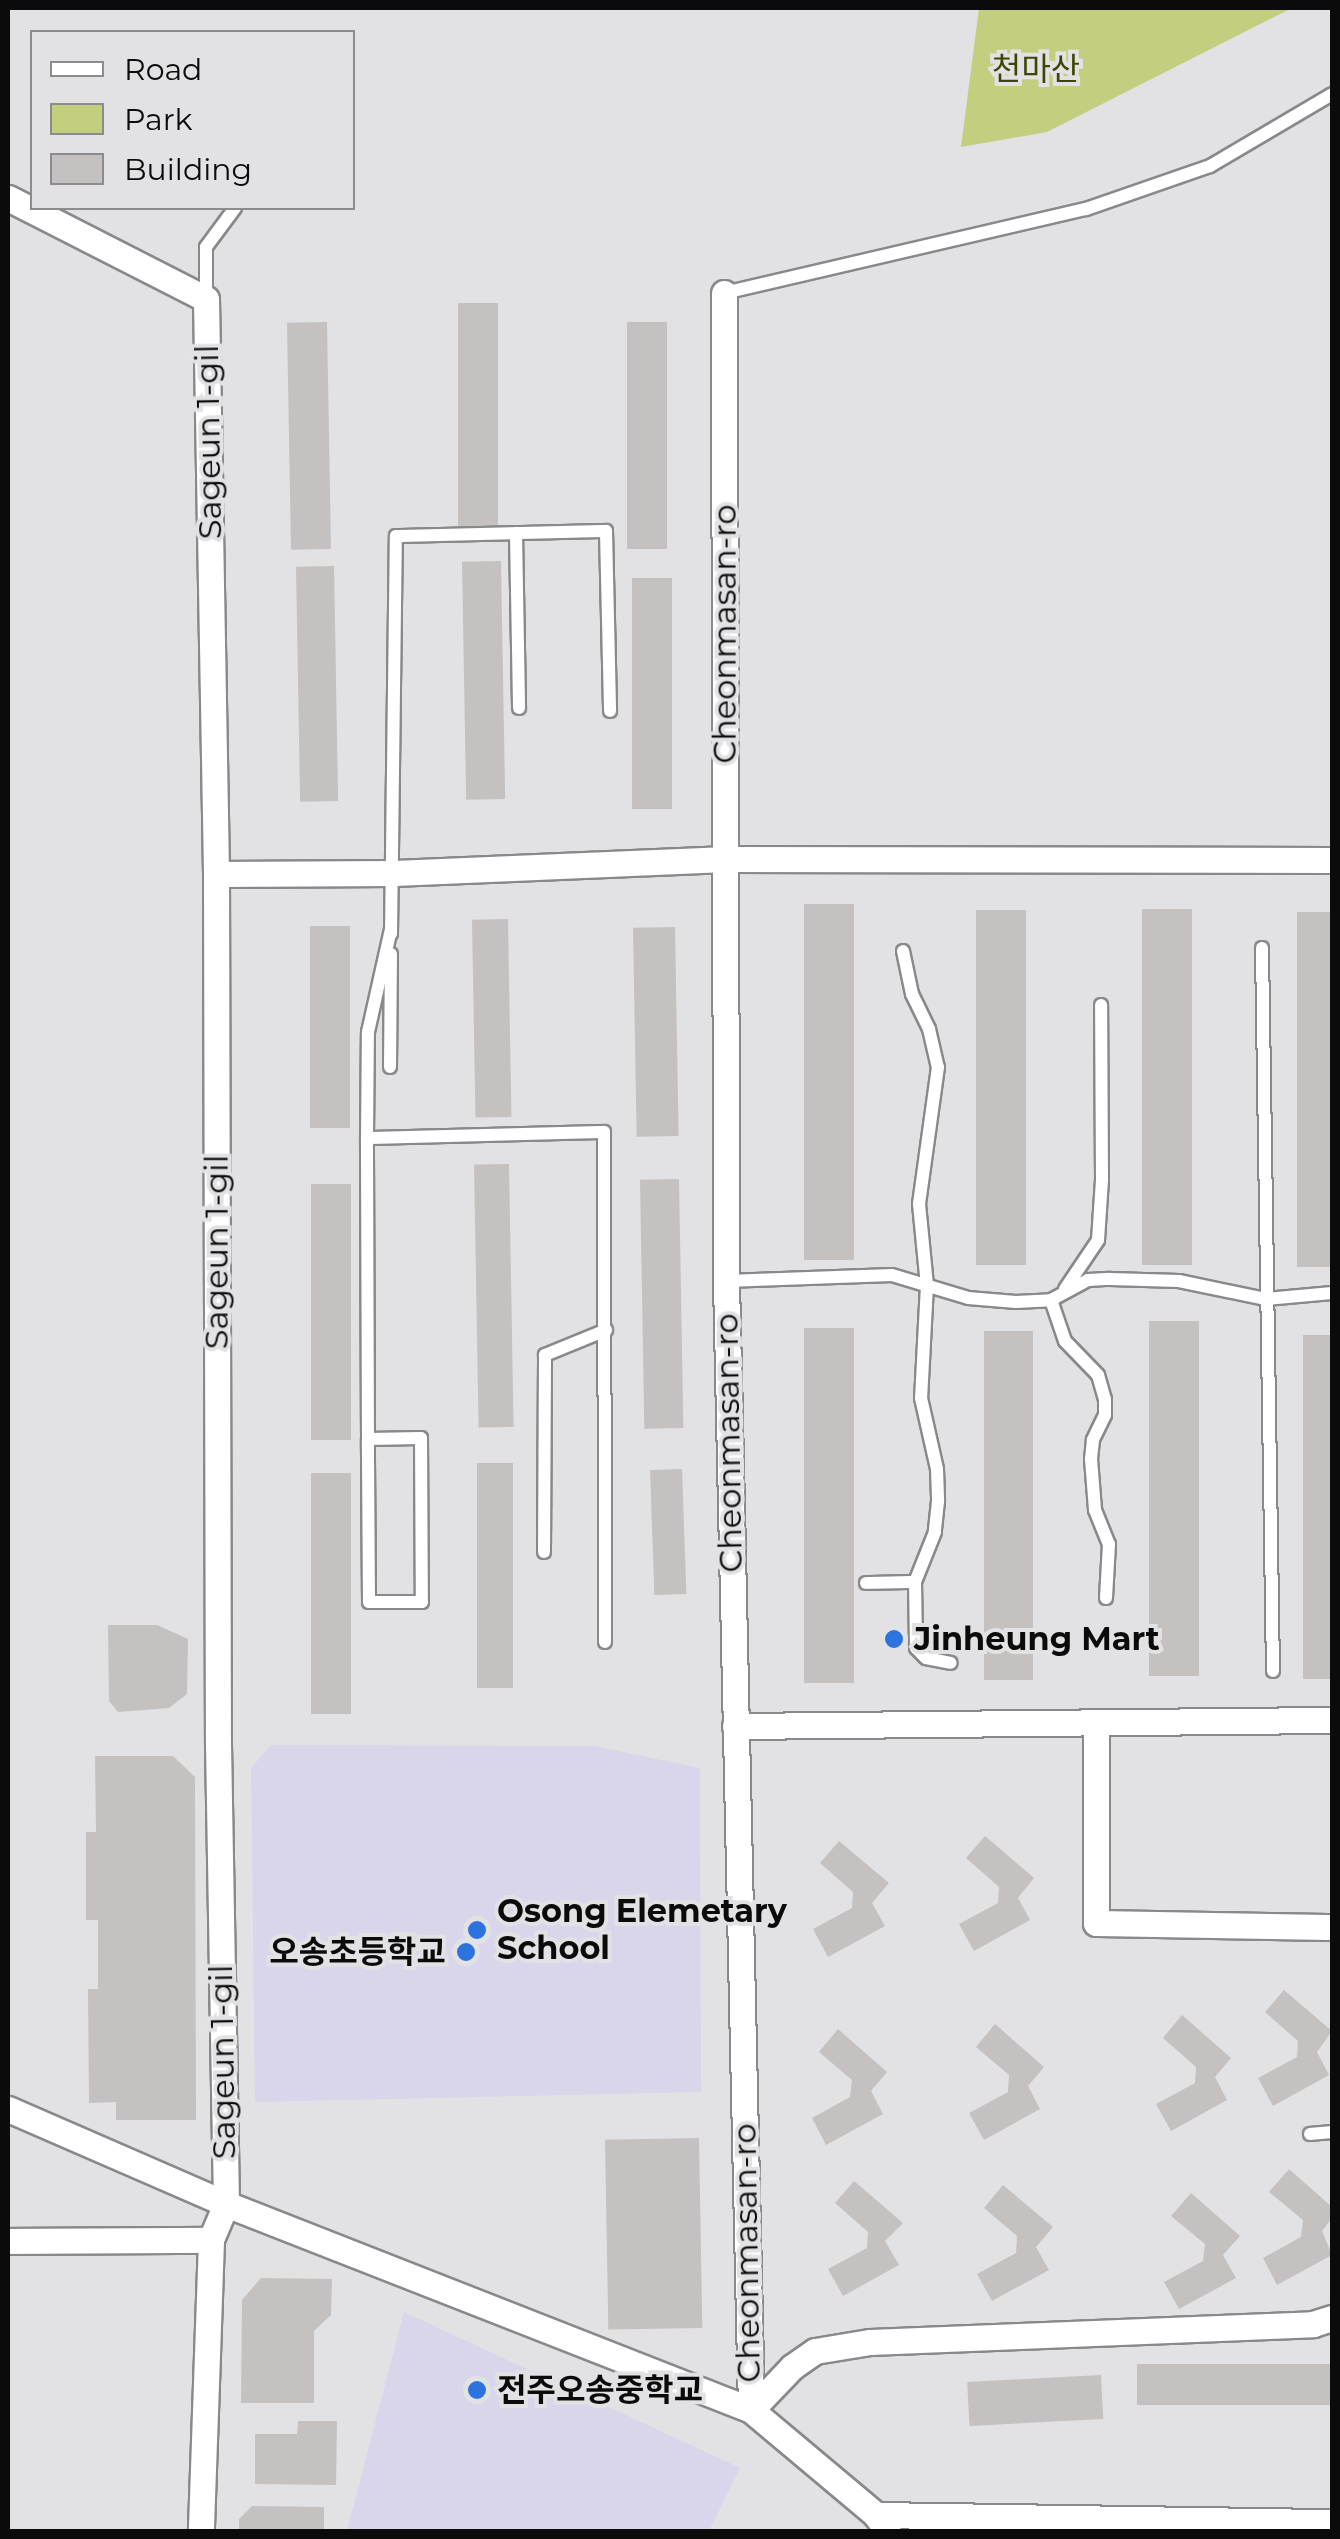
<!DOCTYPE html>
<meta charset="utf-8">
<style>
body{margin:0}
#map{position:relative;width:1340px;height:2539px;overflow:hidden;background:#e2e2e4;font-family:Montserrat,"Noto Sans KR",sans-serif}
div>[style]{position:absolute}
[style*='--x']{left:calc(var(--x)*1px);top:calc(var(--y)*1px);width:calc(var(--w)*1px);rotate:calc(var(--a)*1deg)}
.education>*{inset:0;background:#d9d5eb}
.green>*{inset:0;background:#c3ce7f}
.building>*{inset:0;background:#c4c1c0;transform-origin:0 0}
.roads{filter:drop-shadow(2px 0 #89898b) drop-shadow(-2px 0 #89898b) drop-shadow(0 2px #89898b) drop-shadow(0 -2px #89898b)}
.lane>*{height:12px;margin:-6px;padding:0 6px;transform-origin:6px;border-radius:6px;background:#fff}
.street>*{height:25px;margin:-12.5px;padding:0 12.5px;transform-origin:12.5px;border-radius:12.5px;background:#fff}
.dots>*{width:28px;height:28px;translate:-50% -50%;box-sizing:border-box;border:5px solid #e2e2e4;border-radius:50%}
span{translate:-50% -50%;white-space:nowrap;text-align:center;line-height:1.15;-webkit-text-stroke:8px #e2e2e4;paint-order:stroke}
.park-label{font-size:32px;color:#3f4500}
.street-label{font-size:32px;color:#0b0b0c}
.poi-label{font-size:32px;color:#0b0b0c;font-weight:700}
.left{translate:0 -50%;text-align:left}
.right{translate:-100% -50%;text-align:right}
.frame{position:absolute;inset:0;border:10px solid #0b0b0c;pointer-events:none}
.legend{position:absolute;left:30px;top:30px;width:325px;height:180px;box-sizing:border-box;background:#e2e2e4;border:2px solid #8c8c8e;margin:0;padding:12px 18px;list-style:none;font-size:30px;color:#0b0b0c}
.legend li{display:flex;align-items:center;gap:20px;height:50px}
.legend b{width:50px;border:2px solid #8c8c8e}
</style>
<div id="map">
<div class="education">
<i style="clip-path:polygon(271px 1745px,594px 1746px,700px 1768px,701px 2092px,255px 2102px,251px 1768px)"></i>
<i style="clip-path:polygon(404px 2312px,740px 2468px,709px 2531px,347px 2531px)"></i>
</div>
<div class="green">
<i style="clip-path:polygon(979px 8px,1292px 8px,1047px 132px,961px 147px)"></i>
</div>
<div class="building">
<i style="left:458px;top:303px;width:40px;height:223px"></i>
<i style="left:327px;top:322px;width:227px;height:40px;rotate:89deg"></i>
<i style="left:627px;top:322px;width:40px;height:227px"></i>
<i style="left:501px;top:561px;width:238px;height:39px;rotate:89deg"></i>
<i style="left:334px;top:566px;width:235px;height:38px;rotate:89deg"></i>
<i style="left:632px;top:578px;width:40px;height:231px"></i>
<i style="left:804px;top:904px;width:50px;height:356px"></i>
<i style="left:1192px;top:909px;width:356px;height:50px;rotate:90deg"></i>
<i style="left:976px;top:910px;width:50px;height:355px"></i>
<i style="left:1332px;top:912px;width:355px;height:35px;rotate:90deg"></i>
<i style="left:508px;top:919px;width:198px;height:36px;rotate:89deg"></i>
<i style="left:310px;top:926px;width:40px;height:202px"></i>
<i style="left:675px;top:927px;width:209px;height:42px;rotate:89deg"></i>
<i style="left:509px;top:1164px;width:263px;height:35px;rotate:89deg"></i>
<i style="left:679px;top:1179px;width:249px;height:39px;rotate:89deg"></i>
<i style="left:311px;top:1184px;width:40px;height:256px"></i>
<i style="left:1149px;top:1321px;width:50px;height:355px"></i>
<i style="left:804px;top:1328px;width:50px;height:355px"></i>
<i style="left:1033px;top:1331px;width:349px;height:49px;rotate:90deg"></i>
<i style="left:1303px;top:1335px;width:29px;height:344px"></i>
<i style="left:477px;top:1463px;width:36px;height:225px"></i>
<i style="left:682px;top:1469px;width:125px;height:32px;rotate:88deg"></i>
<i style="left:311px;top:1473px;width:40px;height:241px"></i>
<i style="clip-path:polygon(108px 1625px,157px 1625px,188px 1639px,187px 1694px,169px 1708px,118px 1712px,109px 1701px)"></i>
<i style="clip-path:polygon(95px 1756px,173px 1756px,195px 1777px,196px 2120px,116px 2120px,116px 2102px,89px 2103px,88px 1989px,98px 1989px,98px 1920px,86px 1920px,86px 1832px,96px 1832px)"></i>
<i style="clip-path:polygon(985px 1836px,1034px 1878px,1018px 1898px,1030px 1920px,974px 1951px,959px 1924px,998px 1903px,999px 1887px,966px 1858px)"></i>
<i style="clip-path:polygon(839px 1841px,889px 1883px,872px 1903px,885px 1926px,828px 1957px,813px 1929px,852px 1908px,853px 1892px,820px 1863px)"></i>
<i style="clip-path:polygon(1284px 1990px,1332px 2031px,1317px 2052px,1329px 2075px,1273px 2106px,1258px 2078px,1297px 2057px,1298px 2041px,1265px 2012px)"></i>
<i style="clip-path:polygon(1182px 2015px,1231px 2058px,1215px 2077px,1227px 2100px,1171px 2131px,1156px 2104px,1195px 2083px,1196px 2067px,1163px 2038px)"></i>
<i style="clip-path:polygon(995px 2024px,1044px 2067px,1028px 2086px,1040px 2109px,984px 2140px,969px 2113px,1008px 2092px,1009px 2075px,976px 2047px)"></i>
<i style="clip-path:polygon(838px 2029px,887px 2072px,871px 2091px,883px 2114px,826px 2145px,812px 2118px,850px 2097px,852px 2080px,819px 2052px)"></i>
<i style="left:699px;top:2138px;width:190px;height:94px;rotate:89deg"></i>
<i style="clip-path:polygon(1289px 2169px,1332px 2207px,1332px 2218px,1322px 2231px,1332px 2255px,1277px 2285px,1263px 2258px,1301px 2237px,1303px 2220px,1269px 2192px)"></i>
<i style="clip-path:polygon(854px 2181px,903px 2223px,885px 2241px,899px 2265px,843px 2296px,828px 2269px,867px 2248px,868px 2232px,835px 2203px)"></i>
<i style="clip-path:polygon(1003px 2185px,1053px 2227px,1036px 2247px,1049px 2270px,992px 2301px,977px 2274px,1016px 2253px,1017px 2236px,984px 2208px)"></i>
<i style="clip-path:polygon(1191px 2193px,1240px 2236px,1223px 2255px,1236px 2278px,1179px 2309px,1164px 2282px,1203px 2261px,1205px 2244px,1171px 2216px)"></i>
<i style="clip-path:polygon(261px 2278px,332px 2279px,331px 2315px,314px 2331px,314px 2403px,241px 2403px,242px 2300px)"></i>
<i style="left:1332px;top:2364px;width:41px;height:195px;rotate:90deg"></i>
<i style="left:1101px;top:2375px;width:44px;height:134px;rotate:87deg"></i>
<i style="clip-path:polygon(298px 2421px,337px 2421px,336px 2485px,255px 2484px,255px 2434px,297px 2434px)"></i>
<i style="clip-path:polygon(252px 2506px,324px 2507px,324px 2532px,239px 2532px,239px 2519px)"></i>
</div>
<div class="roads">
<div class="lane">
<i style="--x:724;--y:293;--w:372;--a:-13.1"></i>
<i style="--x:1086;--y:209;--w:131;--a:-19.1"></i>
<i style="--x:1210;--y:166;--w:142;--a:-30.5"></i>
<i style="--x:206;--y:299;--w:52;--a:-90"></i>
<i style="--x:206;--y:247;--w:49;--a:-53.4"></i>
<i style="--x:516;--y:533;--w:175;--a:89"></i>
<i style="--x:391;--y:934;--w:398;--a:-89.3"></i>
<i style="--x:396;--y:536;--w:210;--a:-1.4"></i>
<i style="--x:606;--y:531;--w:180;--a:88.7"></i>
<i style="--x:1262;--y:948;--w:723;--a:89.13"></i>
<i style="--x:903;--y:951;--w:44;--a:78.2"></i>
<i style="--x:912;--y:994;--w:39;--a:64"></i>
<i style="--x:929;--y:1029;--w:39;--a:77"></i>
<i style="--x:938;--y:1067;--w:138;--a:97.9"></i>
<i style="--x:919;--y:1204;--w:81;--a:84.4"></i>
<i style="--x:927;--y:1285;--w:113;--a:93"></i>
<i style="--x:921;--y:1398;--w:73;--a:77.3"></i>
<i style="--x:937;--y:1469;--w:32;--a:88"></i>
<i style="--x:938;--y:1501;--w:31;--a:96"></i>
<i style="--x:935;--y:1532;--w:54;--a:111.8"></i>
<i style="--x:915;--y:1582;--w:66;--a:89.1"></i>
<i style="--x:916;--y:1648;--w:14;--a:45"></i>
<i style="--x:926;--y:1658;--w:25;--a:11"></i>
<i style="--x:390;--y:1067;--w:113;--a:-89.5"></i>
<i style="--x:367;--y:1138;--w:237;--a:-1.5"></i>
<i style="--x:604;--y:1132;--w:510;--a:89.89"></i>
<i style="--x:726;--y:1281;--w:166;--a:-2.1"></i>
<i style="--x:892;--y:1275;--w:79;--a:16.8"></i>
<i style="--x:968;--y:1298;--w:48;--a:4.8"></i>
<i style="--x:1016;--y:1302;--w:35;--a:-3"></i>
<i style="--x:1051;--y:1300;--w:42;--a:-28.4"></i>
<i style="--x:1088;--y:1280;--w:22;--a:-3"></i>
<i style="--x:1110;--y:1279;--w:69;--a:1.7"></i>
<i style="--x:1179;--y:1281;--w:89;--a:11.7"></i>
<i style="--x:1266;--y:1299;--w:66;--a:-5.2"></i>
<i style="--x:1065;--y:1289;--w:59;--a:-56"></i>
<i style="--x:1098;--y:1240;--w:61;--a:-86.2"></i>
<i style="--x:1102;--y:1179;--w:174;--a:-90.3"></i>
<i style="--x:1051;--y:1300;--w:43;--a:71.1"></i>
<i style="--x:1065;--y:1341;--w:47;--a:45.9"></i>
<i style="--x:1098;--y:1375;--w:25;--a:74"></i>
<i style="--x:1105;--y:1399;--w:16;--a:90"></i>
<i style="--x:1105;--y:1415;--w:28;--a:116"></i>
<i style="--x:1093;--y:1440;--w:19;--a:96"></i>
<i style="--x:1091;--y:1459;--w:51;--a:85.5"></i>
<i style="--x:1095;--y:1510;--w:37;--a:68"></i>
<i style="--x:1109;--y:1544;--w:54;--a:93.2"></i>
<i style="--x:368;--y:1439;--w:53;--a:-1.1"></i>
<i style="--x:421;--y:1438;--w:164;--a:89.7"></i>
<i style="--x:422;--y:1602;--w:53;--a:180"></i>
<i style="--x:369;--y:1602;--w:163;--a:-90.4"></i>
<i style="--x:368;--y:1439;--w:301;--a:-90.2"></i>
<i style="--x:367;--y:1138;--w:106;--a:-89.5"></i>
<i style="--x:368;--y:1032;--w:106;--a:-77.4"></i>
<i style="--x:544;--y:1552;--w:197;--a:-89.7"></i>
<i style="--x:545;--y:1355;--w:66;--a:-22.3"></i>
<i style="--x:866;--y:1583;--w:49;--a:-1.2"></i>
<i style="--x:1310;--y:2134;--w:22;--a:-5"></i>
</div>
<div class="street">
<i style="--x:8;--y:198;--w:222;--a:27"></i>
<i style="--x:206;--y:299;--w:575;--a:89"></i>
<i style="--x:216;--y:874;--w:870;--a:89.87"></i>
<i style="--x:218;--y:1744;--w:460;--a:89"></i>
<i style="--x:226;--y:2204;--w:39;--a:113"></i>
<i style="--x:211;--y:2240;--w:292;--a:92"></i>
<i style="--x:724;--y:293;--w:988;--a:89.88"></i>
<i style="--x:726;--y:1281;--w:1129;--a:88.73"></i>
<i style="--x:751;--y:2410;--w:163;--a:40"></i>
<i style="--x:876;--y:2515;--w:21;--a:55"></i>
<i style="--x:216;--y:874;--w:178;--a:-0.3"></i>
<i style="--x:394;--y:873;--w:332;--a:-2.4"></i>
<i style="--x:726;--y:859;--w:606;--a:0.09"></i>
<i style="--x:1096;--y:1723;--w:200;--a:90"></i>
<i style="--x:1096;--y:1923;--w:236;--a:1"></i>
<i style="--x:735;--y:1726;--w:597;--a:-0.58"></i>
<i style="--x:8;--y:2109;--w:238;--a:23.5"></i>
<i style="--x:226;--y:2204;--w:564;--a:21.42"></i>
<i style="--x:751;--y:2410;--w:59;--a:-46.4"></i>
<i style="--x:792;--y:2367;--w:28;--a:-35"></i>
<i style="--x:815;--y:2351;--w:56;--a:-9.3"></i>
<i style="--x:870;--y:2342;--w:443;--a:-2.3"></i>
<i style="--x:1313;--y:2324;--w:20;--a:-18"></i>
<i style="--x:8;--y:2241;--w:203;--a:-0.3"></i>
<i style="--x:876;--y:2515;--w:456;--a:0.9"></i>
</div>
</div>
<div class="dots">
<i style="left:894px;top:1639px;background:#2c73df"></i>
<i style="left:477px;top:1930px;background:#2c73df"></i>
<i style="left:466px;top:1952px;background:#2c73df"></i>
<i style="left:477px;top:2390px;background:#2c73df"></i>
</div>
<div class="park-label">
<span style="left:1036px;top:69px">천마산</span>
</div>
<div class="street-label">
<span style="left:209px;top:442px;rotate:-91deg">Sageun 1-gil</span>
<span style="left:725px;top:634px;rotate:-90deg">Cheonmasan-ro</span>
<span style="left:217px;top:1252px;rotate:-90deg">Sageun 1-gil</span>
<span style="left:729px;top:1443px;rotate:-91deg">Cheonmasan-ro</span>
<span style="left:223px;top:2062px;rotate:-91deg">Sageun 1-gil</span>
<span style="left:747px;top:2253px;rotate:-91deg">Cheonmasan-ro</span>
</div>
<div class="poi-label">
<span class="left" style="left:914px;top:1639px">Jinheung Mart</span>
<span class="left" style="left:497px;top:1930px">Osong Elemetary<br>School</span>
<span class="right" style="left:446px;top:1952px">오송초등학교</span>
<span class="left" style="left:497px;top:2390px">전주오송중학교</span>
</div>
<div class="frame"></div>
<ul class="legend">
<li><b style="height:12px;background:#fff"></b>Road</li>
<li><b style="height:28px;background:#c3ce7f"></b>Park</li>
<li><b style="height:28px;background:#c4c1c0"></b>Building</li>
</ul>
</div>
